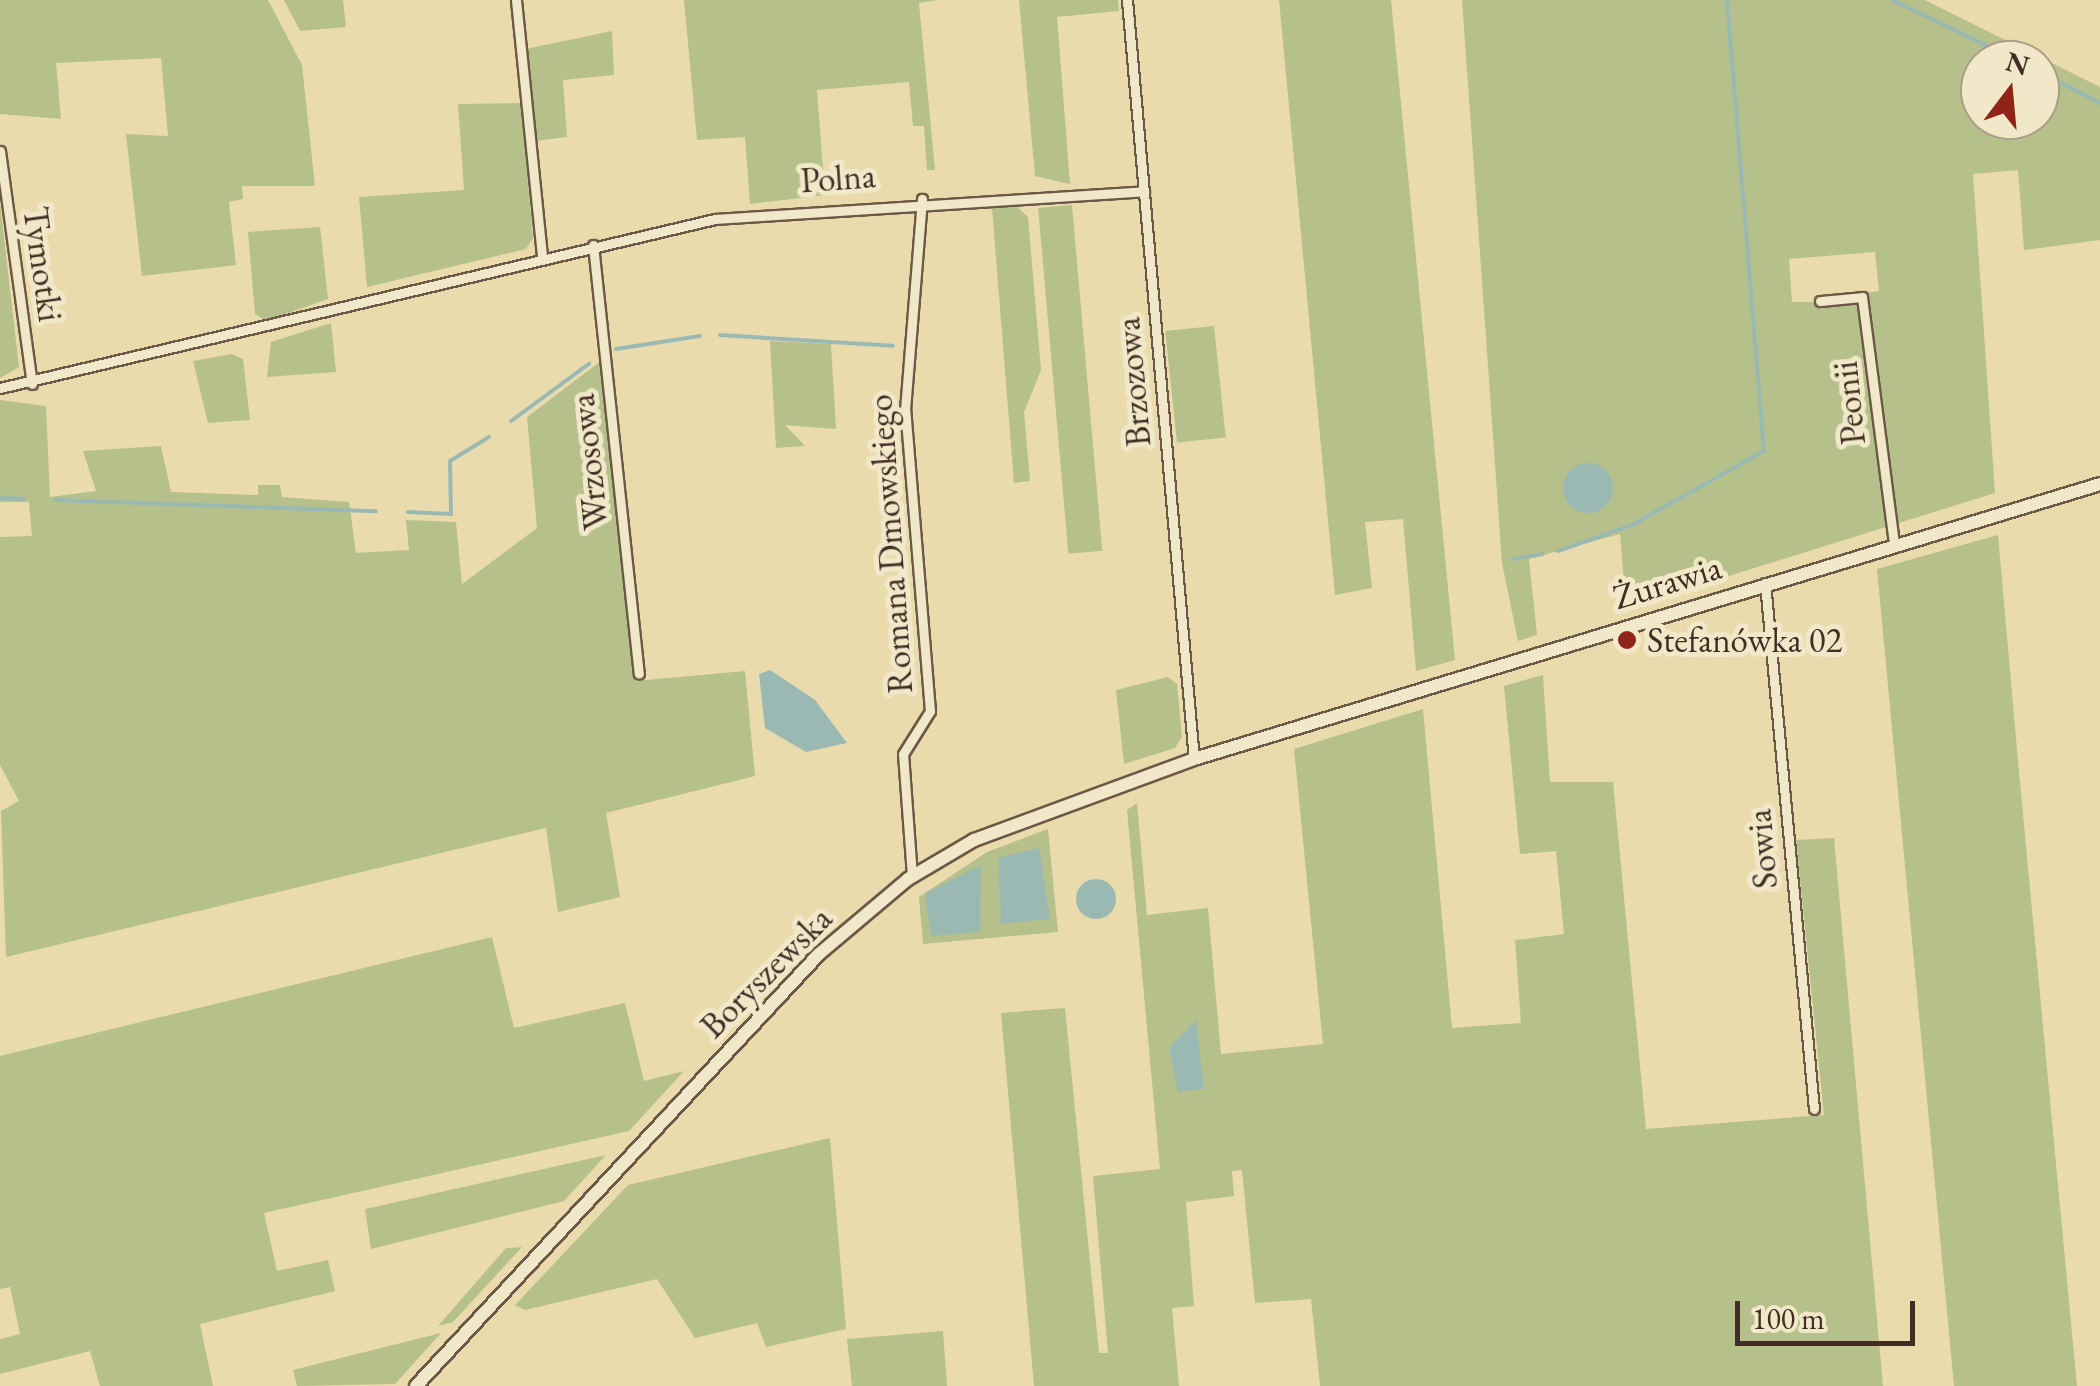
<!DOCTYPE html>
<meta charset="utf-8">
<style>
body{margin:0}
#map{position:relative;width:2100px;height:1386px;overflow:hidden;background:#eadbac;font-family:"EB Garamond",serif}
div>[style]{position:absolute}
[style*='--x']{left:calc(var(--x)*1px);top:calc(var(--y)*1px);width:calc(var(--w)*1px);rotate:calc(var(--a)*1deg)}
.green>*{inset:0;background:#b6c08a;transform-origin:0 0}
.water>*{inset:0;background:#9bb9b3}
.round{border-radius:50%}
.stream>*{height:4px;margin:-2px;padding:0 2px;transform-origin:2px;border-radius:2px;background:#9bb9b3}
.roads{filter:drop-shadow(2px 0 #6c5846) drop-shadow(-2px 0 #6c5846) drop-shadow(0 2px #6c5846) drop-shadow(0 -2px #6c5846)}
.minor>*{height:9px;margin:-4.5px;padding:0 4.5px;transform-origin:4.5px;border-radius:4.5px;background:#f1e8c9}
.secondary>*{height:12px;margin:-6px;padding:0 6px;transform-origin:6px;border-radius:6px;background:#f1e8c9}
.dots>*{width:28px;height:28px;translate:-50% -50%;box-sizing:border-box;border:5px solid #f1e8c9;border-radius:50%}
span{translate:-50% -50%;white-space:nowrap;text-align:center;line-height:1.15;-webkit-text-stroke:10px #f1e8c9;paint-order:stroke}
.street-label{font-size:35px;color:#422d24}
.poi-label{font-size:35px;color:#422d24}
.left{translate:0 -50%;text-align:left}
.north{position:absolute;left:1960px;top:40px;width:100px;height:100px;box-sizing:border-box;background:#f1e8c9;border:2px solid #ab9d87;border-radius:50%;rotate:16deg;font-size:28px;font-weight:700;line-height:40px;text-align:center;color:#422d24}
.north::after{content:'';display:block;margin:auto;width:35px;height:45px;background:#8f2418;clip-path:polygon(50% 0,100% 100%,50% 72%,0 100%)}
.scale{position:absolute;left:1735px;top:1301px;width:180px;height:45px;box-sizing:border-box;border:5px solid #422d24;border-top:0;padding-left:12px;font-size:30px;line-height:35px;white-space:nowrap;color:#422d24;-webkit-text-stroke:8px #f1e8c9;paint-order:stroke}
</style>
<div id="map">
<div class="green">
<i style="clip-path:polygon(0 0,268px 0,302px 65px,315px 186px,242px 186px,243px 199px,229px 202px,236px 265px,142px 276px,126px 134px,168px 136px,161px 58px,56px 63px,61px 119px,0 114px)"></i>
<i style="clip-path:polygon(284px 0,343px 0,346px 27px,300px 31px)"></i>
<i style="clip-path:polygon(684px 0,939px 0,919px 3px,935px 170px,927px 170px,924px 126px,913px 126px,909px 82px,817px 90px,825px 195px,750px 204px,745px 137px,697px 140px)"></i>
<i style="clip-path:polygon(1019px 0,1118px 0,1119px 11px,1057px 17px,1070px 184px,1035px 176px)"></i>
<i style="clip-path:polygon(1279px 0,1391px 0,1455px 660px,1416px 671px,1403px 519px,1365px 522px,1372px 588px,1335px 595px)"></i>
<i style="clip-path:polygon(evenodd,1462px 0,1925px 0,2100px 87px,2100px 240px,2024px 250px,2018px 170px,1973px 174px,1995px 493px,1626px 608px,1620px 534px,1529px 559px,1537px 635px,1518px 641px,1502px 563px,1462px 0,1980px 60px,2040px 60px,2040px 120px,1980px 120px,1980px 60px,1462px 0,1875px 252px,1879px 291px,1866px 293px,1866px 302px,1792px 302px,1789px 259px,1875px 252px)"></i>
<i style="clip-path:polygon(612px 31px,614px 75px,563px 80px,567px 137px,535px 141px,526px 49px)"></i>
<i style="clip-path:polygon(521px 103px,533px 238px,526px 249px,367px 287px,359px 197px,464px 190px,458px 104px)"></i>
<i style="clip-path:polygon(0 203px,19px 367px,0 378px)"></i>
<i style="left:1072px;top:205px;width:347px;height:34px;rotate:85deg"></i>
<i style="clip-path:polygon(1017px 207px,1028px 217px,1041px 370px,1024px 412px,1030px 481px,1014px 483px,992px 208px)"></i>
<i style="clip-path:polygon(320px 227px,328px 299px,266px 321px,255px 314px,248px 232px)"></i>
<i style="clip-path:polygon(331px 323px,336px 372px,267px 377px,271px 342px)"></i>
<i style="left:1214px;top:326px;width:112px;height:49px;rotate:84deg"></i>
<i style="clip-path:polygon(770px 341px,831px 344px,836px 429px,785px 425px,805px 446px,776px 448px)"></i>
<i style="clip-path:polygon(232px 354px,243px 359px,250px 420px,208px 423px,193px 361px)"></i>
<i style="clip-path:polygon(601px 361px,635px 681px,745px 671px,755px 776px,606px 813px,620px 897px,558px 912px,546px 828px,6px 957px,1px 811px,19px 801px,0 765px,0 537px,32px 536px,29px 502px,0 502px,0 400px,46px 406px,50px 497px,96px 491px,83px 451px,161px 446px,171px 492px,258px 495px,258px 485px,280px 485px,282px 497px,349px 502px,356px 553px,409px 550px,406px 520px,456px 522px,462px 584px,537px 528px,527px 417px)"></i>
<i style="clip-path:polygon(1998px 535px,2019px 772px,2077px 1386px,1954px 1386px,1877px 569px)"></i>
<i style="clip-path:polygon(1543px 675px,1550px 782px,1613px 782px,1646px 1129px,1824px 1115px,1796px 840px,1834px 838px,1883px 1386px,1320px 1386px,1311px 1299px,1255px 1303px,1242px 1170px,1232px 1171px,1234px 1196px,1186px 1202px,1194px 1306px,1172px 1308px,1179px 1386px,1034px 1386px,1001px 1013px,1065px 1008px,1099px 1353px,1108px 1353px,1093px 1176px,1160px 1169px,1127px 810px,1137px 803px,1147px 915px,1208px 908px,1221px 1054px,1323px 1044px,1294px 749px,1423px 709px,1452px 1028px,1521px 1023px,1515px 940px,1564px 934px,1556px 851px,1520px 854px,1504px 686px)"></i>
<i style="clip-path:polygon(1168px 677px,1177px 684px,1182px 737px,1175px 748px,1124px 764px,1116px 690px)"></i>
<i style="clip-path:polygon(1048px 829px,1058px 932px,923px 944px,919px 897px,987px 852px)"></i>
<i style="clip-path:polygon(492px 937px,514px 1028px,625px 1003px,644px 1081px,684px 1071px,629px 1131px,264px 1213px,277px 1271px,328px 1260px,335px 1291px,200px 1324px,213px 1386px,100px 1386px,90px 1351px,0 1374px,0 1339px,20px 1334px,10px 1287px,0 1289px,0 1056px)"></i>
<i style="clip-path:polygon(830px 1138px,846px 1329px,766px 1347px,757px 1323px,695px 1338px,657px 1279px,525px 1310px,515px 1305px,628px 1185px)"></i>
<i style="clip-path:polygon(606px 1155px,564px 1201px,371px 1249px,365px 1209px)"></i>
<i style="clip-path:polygon(522px 1247px,453px 1322px,438px 1326px,506px 1248px)"></i>
<i style="clip-path:polygon(943px 1331px,947px 1386px,852px 1386px,847px 1339px)"></i>
<i style="clip-path:polygon(441px 1333px,395px 1384px,297px 1386px,293px 1370px)"></i>
</div>
<div class="water">
<i class="round" style="left:1563px;top:463px;width:50px;height:50px"></i>
<i style="clip-path:polygon(770px 670px,815px 700px,847px 743px,806px 752px,765px 728px,759px 674px)"></i>
<i style="clip-path:polygon(1039px 848px,1050px 919px,1001px 924px,998px 858px)"></i>
<i style="clip-path:polygon(981px 865px,980px 932px,931px 936px,925px 893px)"></i>
<i class="round" style="left:1076px;top:879px;width:40px;height:40px"></i>
<i style="clip-path:polygon(1196px 1020px,1204px 1089px,1178px 1092px,1169px 1048px)"></i>
</div>
<div class="stream">
<i style="--x:1892;--y:0;--w:138;--a:25.8"></i>
<i style="--x:2040;--y:72;--w:68;--a:27.3"></i>
<i style="--x:720;--y:335;--w:173;--a:3.6"></i>
<i style="--x:616;--y:349;--w:85;--a:-8.8"></i>
<i style="--x:511;--y:421;--w:97;--a:-36.2"></i>
<i style="--x:0;--y:498;--w:24;--a:2"></i>
<i style="--x:55;--y:500;--w:321;--a:2"></i>
<i style="--x:408;--y:512;--w:43;--a:2.7"></i>
<i style="--x:451;--y:514;--w:53;--a:-91.1"></i>
<i style="--x:450;--y:461;--w:46;--a:-31.6"></i>
<i style="--x:1558;--y:551;--w:78;--a:-19.4"></i>
<i style="--x:1632;--y:525;--w:151;--a:-29.3"></i>
<i style="--x:1764;--y:451;--w:453;--a:-94.7"></i>
<i style="--x:1514;--y:559;--w:29;--a:-10"></i>
</div>
<div class="roads">
<div class="minor">
<i style="--x:516;--y:0;--w:259;--a:84.2"></i>
<i style="--x:1127;--y:0;--w:762;--a:84.96"></i>
<i style="--x:0;--y:151;--w:235;--a:82.2"></i>
<i style="--x:593;--y:245;--w:431;--a:83.9"></i>
<i style="--x:1820;--y:301;--w:42;--a:-5.4"></i>
<i style="--x:1862;--y:297;--w:249;--a:82.6"></i>
<i style="--x:0;--y:388;--w:735;--a:-13.3"></i>
<i style="--x:715;--y:219;--w:430;--a:-3.7"></i>
<i style="--x:1765;--y:583;--w:528;--a:84.68"></i>
<i style="--x:912;--y:876;--w:122;--a:-94.2"></i>
<i style="--x:903;--y:754;--w:51;--a:-57.9"></i>
<i style="--x:930;--y:711;--w:302;--a:-94.7"></i>
<i style="--x:905;--y:410;--w:212;--a:-85.4"></i>
</div>
<div class="secondary">
<i style="--x:416;--y:1386;--w:591;--a:-46.99"></i>
<i style="--x:819;--y:954;--w:116;--a:-40.1"></i>
<i style="--x:908;--y:879;--w:77;--a:-30.6"></i>
<i style="--x:974;--y:840;--w:234;--a:-20.2"></i>
<i style="--x:1194;--y:759;--w:947;--a:-16.88"></i>
</div>
</div>
<div class="dots">
<i style="left:1627px;top:640px;background:#8f2418"></i>
</div>
<div class="street-label">
<span style="left:838px;top:178px;rotate:-4deg">Polna</span>
<span style="left:43px;top:264px;rotate:82deg">Tymotki</span>
<span style="left:1133px;top:382px;rotate:-95deg">Brzozowa</span>
<span style="left:1849px;top:403px;rotate:-96deg">Peonii</span>
<span style="left:589px;top:462px;rotate:-96deg">Wrzosowa</span>
<span style="left:890px;top:544px;rotate:-94deg">Romana Dmowskiego</span>
<span style="left:1667px;top:582px;rotate:-17deg">Żurawia</span>
<span style="left:1762px;top:849px;rotate:-95deg">Sowia</span>
<span style="left:766px;top:972px;rotate:-45deg">Boryszewska</span>
</div>
<div class="poi-label">
<span class="left" style="left:1647px;top:640px">Stefanówka 02</span>
</div>
<div class="north">N</div>
<div class="scale">100 m</div>
</div>
